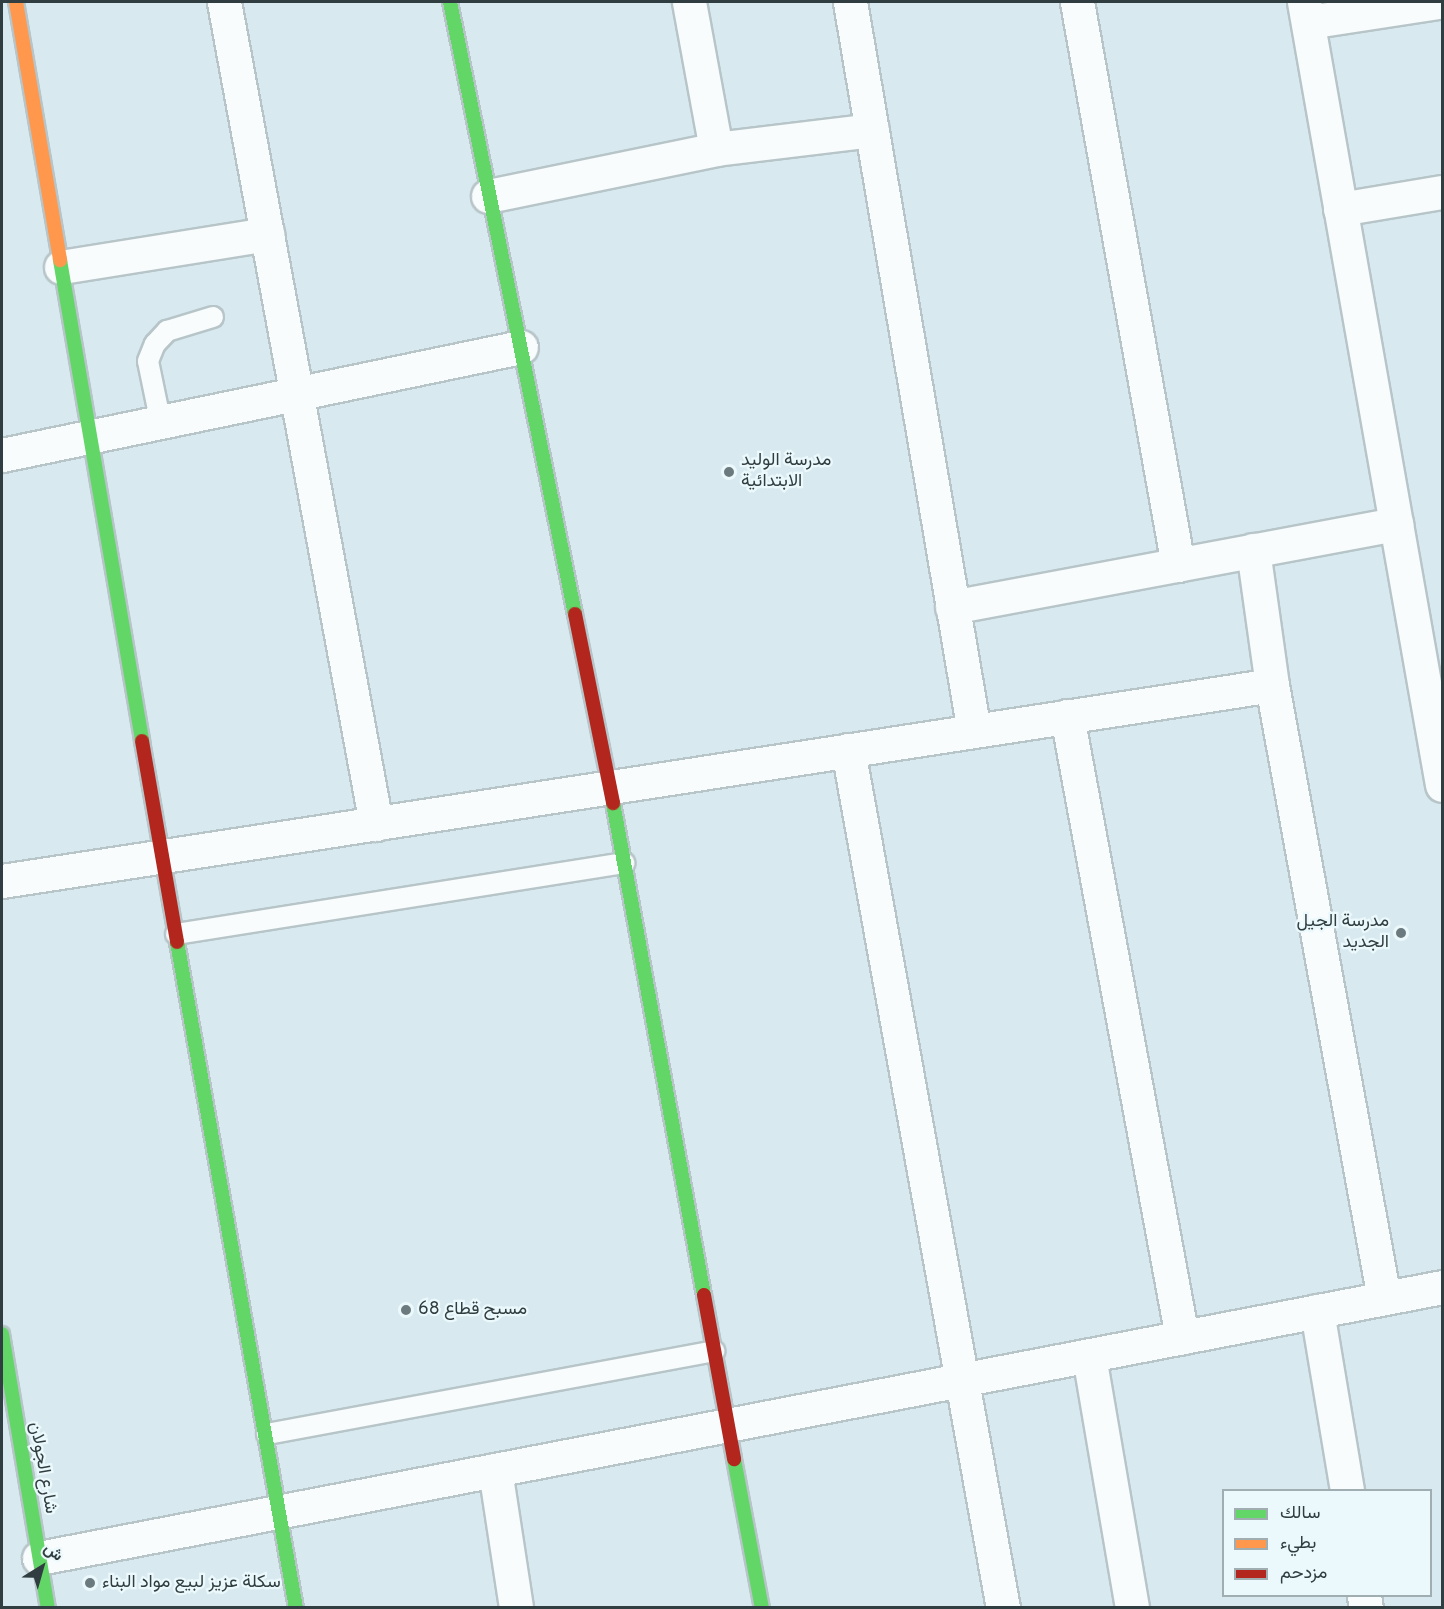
<!DOCTYPE html>
<meta charset="utf-8">
<style>
body{margin:0}
#map{position:relative;width:1444px;height:1609px;overflow:hidden;background:#d8eaef;font-family:Overpass,Vazirmatn,sans-serif}
div>[style]{position:absolute}
[style*='--x']{left:calc(var(--x)*1px);top:calc(var(--y)*1px);width:calc(var(--w)*1px);rotate:calc(var(--a)*1deg)}
.roads{filter:drop-shadow(2px 0 #b7c5c9) drop-shadow(-2px 0 #b7c5c9) drop-shadow(0 2px #b7c5c9) drop-shadow(0 -2px #b7c5c9)}
.lane>*{height:20px;margin:-10px;padding:0 10px;transform-origin:10px;border-radius:10px;background:#f9fcfd}
.street>*{height:33px;margin:-16.5px;padding:0 16.5px;transform-origin:16.5px;border-radius:16.5px;background:#f9fcfd}
.fast>*{height:14px;margin:-7px;padding:0 7px;transform-origin:7px;border-radius:7px;background:#63d668}
.slow>*{height:14px;margin:-7px;padding:0 7px;transform-origin:7px;border-radius:7px;background:#ff974d}
.jam>*{height:14px;margin:-7px;padding:0 7px;transform-origin:7px;border-radius:7px;background:#b3261e}
.dots>*{width:16px;height:16px;translate:-50% -50%;box-sizing:border-box;border:3px solid #ecf9fc;border-radius:50%}
span{translate:-50% -50%;white-space:nowrap;text-align:center;line-height:1.15;-webkit-text-stroke:4.5px #ecf9fc;paint-order:stroke}
.poi-label{font-size:18px;color:#313e41}
.left{translate:0 -50%;text-align:left}
.right{translate:-100% -50%;text-align:right}
.street-label{font-size:18px;color:#313e41}
.frame{position:absolute;inset:0;border:3px solid #313e41;pointer-events:none}
.legend{position:absolute;left:1222px;top:1489px;width:210px;height:108px;box-sizing:border-box;background:#ecf9fc;border:2px solid #a1aeb1;margin:0;padding:8px 10px;list-style:none;font-size:18px;color:#313e41}
.legend li{display:flex;align-items:center;gap:12px;height:30px}
.legend b{width:30px;border:2px solid #a1aeb1}
.north{position:absolute;left:12px;top:1537px;width:60px;height:60px;-webkit-text-stroke:4px #ecf9fc;paint-order:stroke;rotate:37deg;font-size:16px;font-weight:700;line-height:24px;text-align:center;color:#313e41}
.north::after{content:'';display:block;margin:auto;width:21px;height:27px;background:#313e41;clip-path:polygon(50% 0,100% 100%,50% 72%,0 100%)}
</style>
<div id="map">
<div class="roads">
<div class="lane">
<i style="--x:161;--y:424;--w:64;--a:-101.7"></i>
<i style="--x:148;--y:361;--w:18;--a:-68"></i>
<i style="--x:155;--y:344;--w:18;--a:-47"></i>
<i style="--x:167;--y:331;--w:48;--a:-16.9"></i>
<i style="--x:176;--y:934;--w:454;--a:-9"></i>
<i style="--x:267;--y:1434;--w:455;--a:-10.5"></i>
</div>
<div class="street">
<i style="--x:224;--y:2;--w:836;--a:79.52"></i>
<i style="--x:689;--y:2;--w:149;--a:79.6"></i>
<i style="--x:850;--y:2;--w:739;--a:80.35"></i>
<i style="--x:1077;--y:2;--w:572;--a:79.83"></i>
<i style="--x:1304;--y:2;--w:795;--a:80"></i>
<i style="--x:1308;--y:22;--w:132;--a:-8.7"></i>
<i style="--x:488;--y:196;--w:233;--a:-11.6"></i>
<i style="--x:716;--y:149;--w:157;--a:-6.9"></i>
<i style="--x:1340;--y:209;--w:103;--a:-9.5"></i>
<i style="--x:61;--y:267;--w:209;--a:-9.1"></i>
<i style="--x:2;--y:455;--w:530;--a:-11.76"></i>
<i style="--x:1253;--y:550;--w:136;--a:82"></i>
<i style="--x:1272;--y:685;--w:623;--a:79.65"></i>
<i style="--x:952;--y:607;--w:452;--a:-10.6"></i>
<i style="--x:1067;--y:716;--w:632;--a:79.51"></i>
<i style="--x:848;--y:750;--w:872;--a:79.76"></i>
<i style="--x:2;--y:881;--w:1285;--a:-8.77"></i>
<i style="--x:1317;--y:1311;--w:181;--a:80.5"></i>
<i style="--x:1089;--y:1356;--w:256;--a:80.3"></i>
<i style="--x:495;--y:1470;--w:140;--a:81.3"></i>
<i style="--x:39;--y:1558;--w:1429;--a:-10.93"></i>
<i style="--x:1364;--y:1596;--w:12;--a:81"></i>
</div>
<div class="fast">
<i style="--x:450;--y:2;--w:625;--a:78.46"></i>
<i style="--x:60;--y:260;--w:488;--a:80.3"></i>
<i style="--x:613;--y:803;--w:500;--a:79.52"></i>
<i style="--x:177;--y:942;--w:677;--a:79.87"></i>
<i style="--x:2;--y:1334;--w:278;--a:80.5"></i>
<i style="--x:734;--y:1459;--w:152;--a:79.4"></i>
</div>
<div class="slow">
<i style="--x:16;--y:2;--w:262;--a:80.3"></i>
</div>
<div class="jam">
<i style="--x:575;--y:614;--w:193;--a:78.6"></i>
<i style="--x:142;--y:741;--w:204;--a:80.1"></i>
<i style="--x:704;--y:1295;--w:167;--a:79.6"></i>
</div>
</div>
<div class="dots">
<i style="left:729px;top:472px;background:#6b7a7e"></i>
<i style="left:1401px;top:933px;background:#6b7a7e"></i>
<i style="left:406px;top:1310px;background:#6b7a7e"></i>
<i style="left:90px;top:1583px;background:#6b7a7e"></i>
</div>
<div class="poi-label">
<span class="left" style="left:741px;top:472px">مدرسة الوليد<br>الابتدائية</span>
<span class="right" style="left:1389px;top:933px">مدرسة الجيل<br>الجديد</span>
<span class="left" style="left:418px;top:1310px">مسبح قطاع 68</span>
<span class="left" style="left:102px;top:1583px">سكلة عزيز لبيع مواد البناء</span>
</div>
<div class="street-label">
<span style="left:42px;top:1468px;rotate:80deg">شارع الجولان</span>
</div>
<div class="frame"></div>
<ul class="legend">
<li><b style="height:8px;background:#63d668"></b>سالك</li>
<li><b style="height:8px;background:#ff974d"></b>بطيء</li>
<li><b style="height:8px;background:#b3261e"></b>مزدحم</li>
</ul>
<div class="north">ش</div>
</div>
